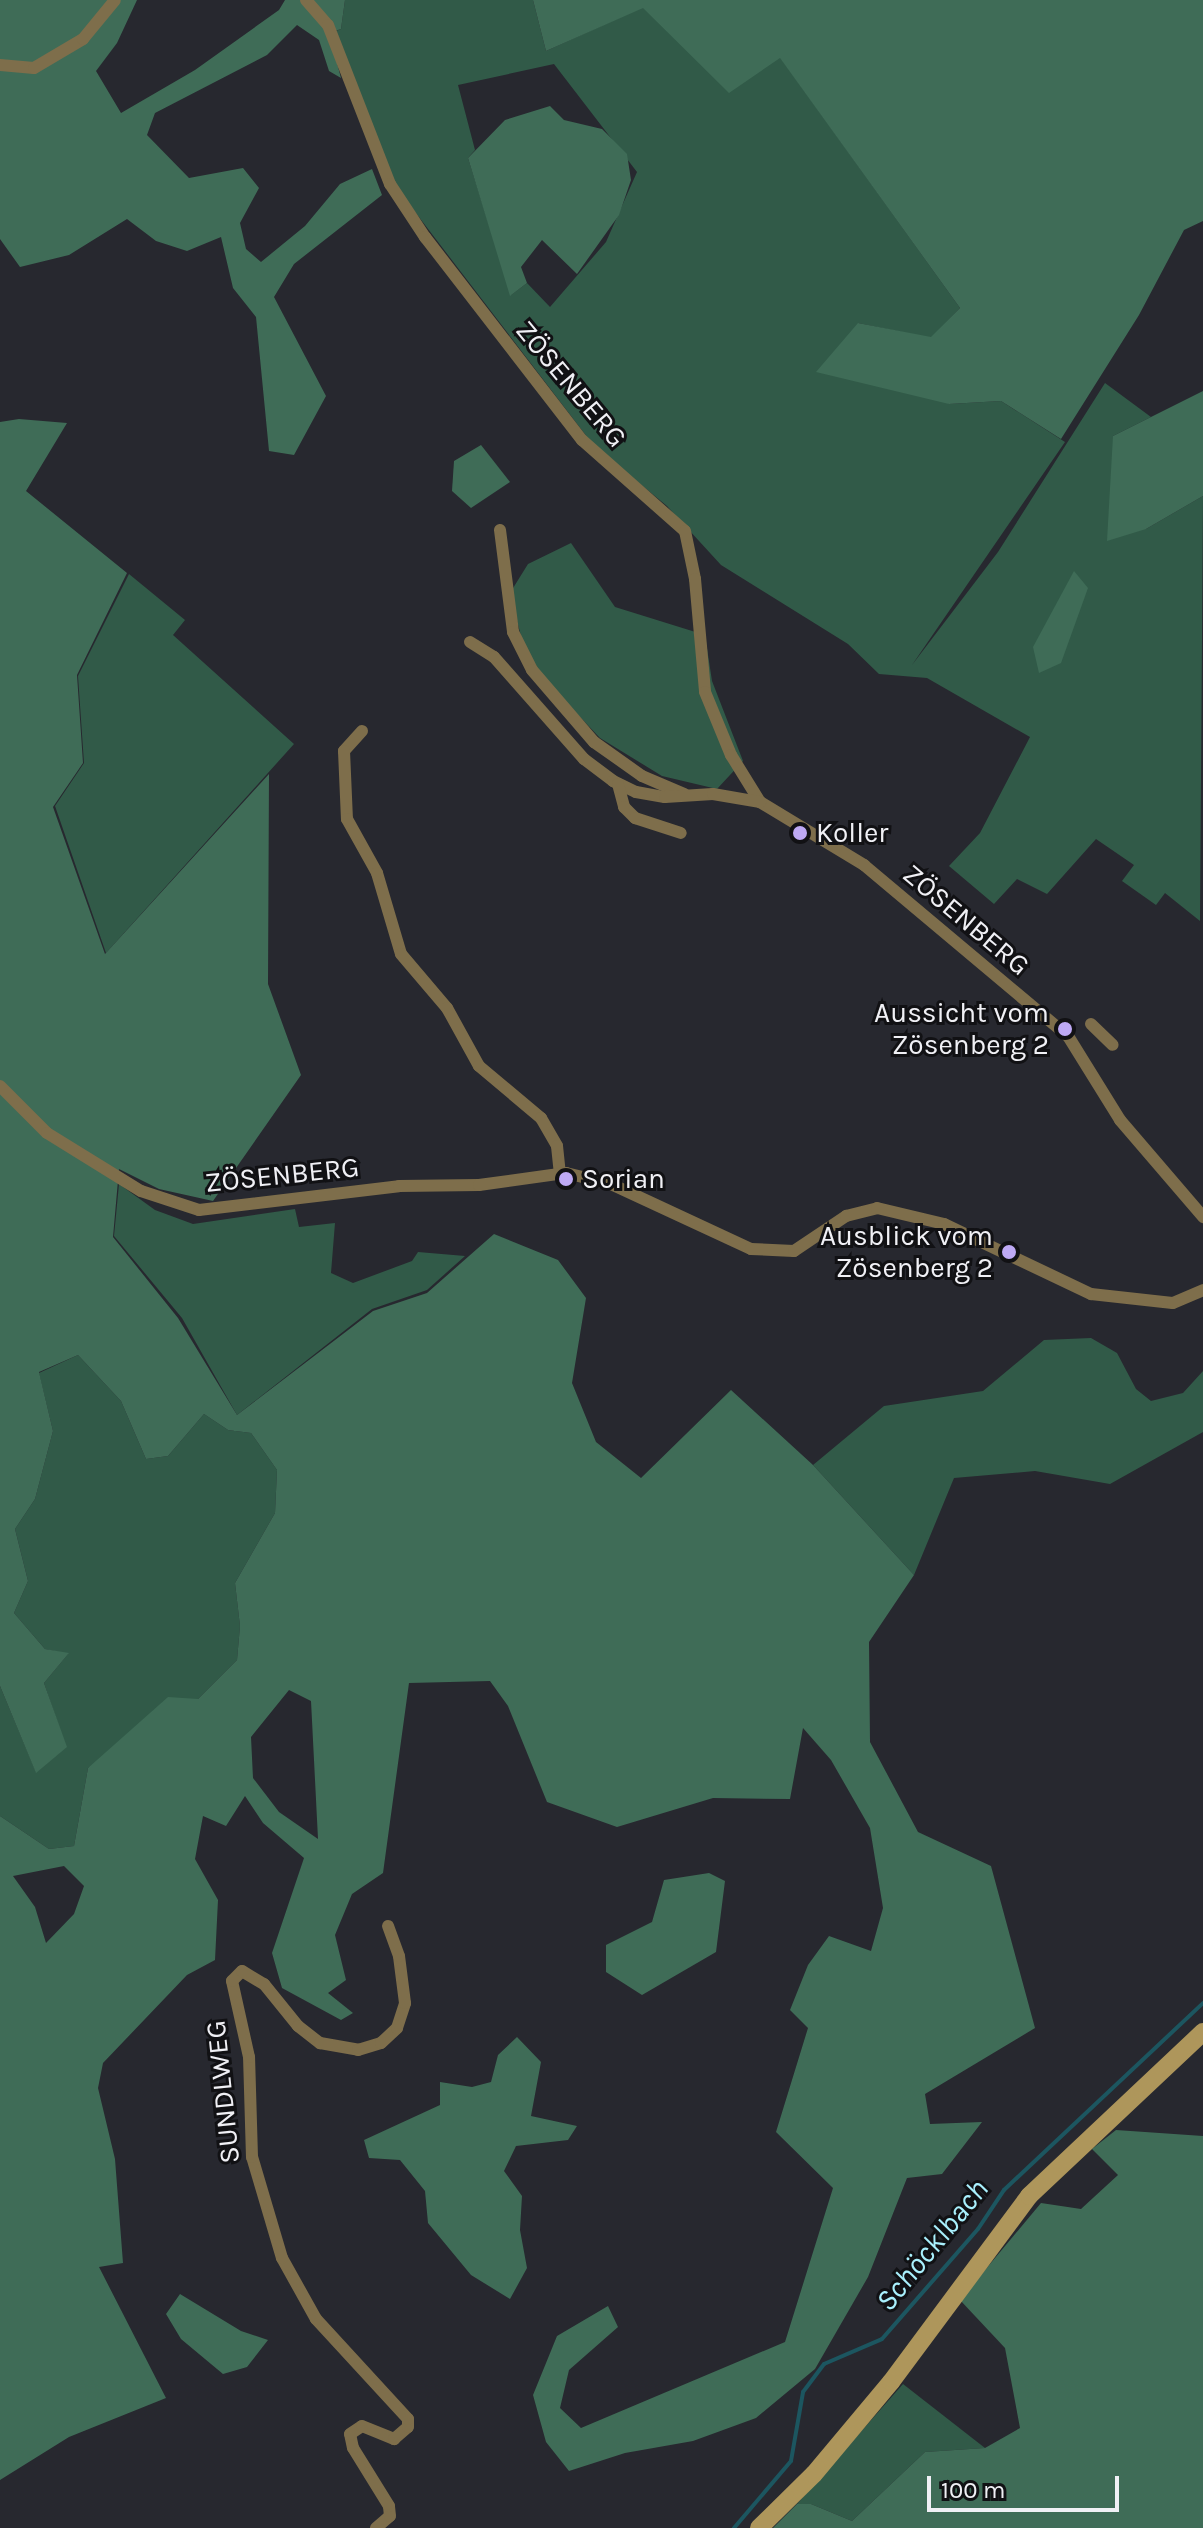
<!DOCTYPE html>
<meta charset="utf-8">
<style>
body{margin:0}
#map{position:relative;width:1203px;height:2528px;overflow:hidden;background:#27282f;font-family:Karla,sans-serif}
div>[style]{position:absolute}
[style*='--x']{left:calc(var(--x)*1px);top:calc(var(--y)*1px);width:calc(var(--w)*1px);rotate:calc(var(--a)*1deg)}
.green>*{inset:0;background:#315a48}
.forest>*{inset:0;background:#3f6c57}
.stream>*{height:4px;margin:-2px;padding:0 2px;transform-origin:2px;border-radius:2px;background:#1c5660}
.minor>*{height:12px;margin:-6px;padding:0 6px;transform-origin:6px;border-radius:6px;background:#7e6e4b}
.secondary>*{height:18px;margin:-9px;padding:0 9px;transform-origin:9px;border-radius:9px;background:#ae965b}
.dots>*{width:22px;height:22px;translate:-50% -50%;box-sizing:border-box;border:4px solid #111114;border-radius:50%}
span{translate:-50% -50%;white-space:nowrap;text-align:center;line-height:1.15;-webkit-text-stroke:6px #111114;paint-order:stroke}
.street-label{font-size:28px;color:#f0f0f5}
.poi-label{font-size:28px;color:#f0f0f5}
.left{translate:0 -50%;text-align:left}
.right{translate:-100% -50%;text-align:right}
.water-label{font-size:30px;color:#a9f0fd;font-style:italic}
.scale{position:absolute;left:927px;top:2476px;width:192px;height:36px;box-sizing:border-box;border:4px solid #f0f0f5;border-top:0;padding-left:10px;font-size:24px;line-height:28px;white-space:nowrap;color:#f0f0f5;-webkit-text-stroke:6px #111114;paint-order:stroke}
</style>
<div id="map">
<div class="green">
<i style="clip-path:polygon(evenodd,345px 0,533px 0,546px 51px,643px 7px,780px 57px,960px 308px,931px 338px,858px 323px,949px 404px,1001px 401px,1065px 442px,912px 665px,998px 552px,1105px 383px,1151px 417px,1113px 436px,1146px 529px,1203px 496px,1200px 921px,1165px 893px,1156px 905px,1122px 881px,1134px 865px,1096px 839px,1047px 894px,1017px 879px,994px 904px,949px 866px,980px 833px,1030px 737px,927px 678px,879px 674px,848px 644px,721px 565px,667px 506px,594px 446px,396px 187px,336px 31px,341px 29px,345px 0,554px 64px,637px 172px,606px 242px,550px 307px,527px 283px,511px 295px,468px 158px,475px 150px,458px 85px,554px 64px)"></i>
<i style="clip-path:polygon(571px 543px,615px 607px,705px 635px,712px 681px,743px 761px,717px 789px,662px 776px,600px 738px,545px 680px,523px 644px,510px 593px,528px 564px)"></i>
<i style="clip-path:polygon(129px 574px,185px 620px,173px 635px,294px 744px,106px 953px,55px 806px,84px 763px,78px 676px)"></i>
<i style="clip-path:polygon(119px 1184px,155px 1210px,193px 1224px,295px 1209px,299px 1227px,335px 1223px,331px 1273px,353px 1283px,412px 1261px,418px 1252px,465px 1256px,427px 1290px,372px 1309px,237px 1415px,182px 1318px,114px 1236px)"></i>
<i style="clip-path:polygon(1091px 1338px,1117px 1353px,1136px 1389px,1151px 1401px,1183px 1393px,1203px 1371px,1203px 1432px,1110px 1484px,1035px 1471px,954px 1478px,914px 1575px,813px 1465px,884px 1406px,983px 1391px,1044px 1340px)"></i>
<i style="clip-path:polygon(78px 1355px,121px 1401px,146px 1459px,168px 1456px,204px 1414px,228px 1430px,251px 1433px,277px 1470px,275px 1513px,235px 1583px,240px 1626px,237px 1660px,198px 1699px,88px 1768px,74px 1846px,49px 1849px,0 1816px,0 1686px,36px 1772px,66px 1747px,44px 1683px,68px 1654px,45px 1649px,14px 1613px,28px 1581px,15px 1529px,35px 1499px,53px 1431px,39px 1373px)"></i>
<i style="clip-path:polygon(903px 2384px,985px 2448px,925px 2452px,852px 2521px,811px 2504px,797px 2504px)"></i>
</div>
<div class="forest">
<i style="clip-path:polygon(0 0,137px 0,117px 43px,96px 71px,121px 113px,195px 70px,279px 10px,285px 0,345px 0,341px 29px,329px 33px,341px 78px,329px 71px,319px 40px,297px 25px,267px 55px,155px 113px,147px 135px,189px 178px,243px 168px,259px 188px,240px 223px,246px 249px,261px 262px,305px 226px,340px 184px,372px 169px,382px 195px,294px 264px,274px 297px,326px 396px,294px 455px,269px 451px,256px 317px,233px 288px,221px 237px,187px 251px,156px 241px,127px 219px,69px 255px,20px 267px,0 239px)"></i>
<i style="clip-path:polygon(533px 0,1203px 0,1203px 221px,1184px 230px,1139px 315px,1061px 439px,1001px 401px,949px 404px,816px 372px,858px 323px,931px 337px,960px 308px,780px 58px,729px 93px,643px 8px,546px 51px)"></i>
<i style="clip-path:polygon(550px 106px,564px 120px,602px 129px,627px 154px,631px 180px,619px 215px,577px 274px,542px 240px,521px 267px,527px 283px,510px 296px,468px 158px,505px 120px)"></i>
<i style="clip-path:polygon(1203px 391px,1203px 496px,1146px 529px,1107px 541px,1113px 436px)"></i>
<i style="clip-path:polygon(evenodd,19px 419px,67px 423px,26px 491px,127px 573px,77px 675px,83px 763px,53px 807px,105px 954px,269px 774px,268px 984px,301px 1075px,213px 1201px,159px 1189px,119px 1169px,113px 1237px,178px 1318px,237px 1415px,373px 1311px,427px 1293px,494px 1234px,558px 1260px,586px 1298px,572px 1383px,596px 1442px,641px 1478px,731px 1390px,813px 1465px,914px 1575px,869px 1642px,870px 1742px,918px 1832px,991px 1866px,1035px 2028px,925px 2094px,930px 2124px,982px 2122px,942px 2174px,907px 2178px,868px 2277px,815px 2369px,756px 2418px,693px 2441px,625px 2453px,569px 2471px,546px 2442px,533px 2395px,557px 2336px,608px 2306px,618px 2327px,569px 2370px,560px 2408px,581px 2428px,785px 2342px,833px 2188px,776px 2132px,808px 2028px,790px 2010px,808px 1965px,829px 1936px,871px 1951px,883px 1908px,870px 1828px,831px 1760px,803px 1728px,790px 1799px,713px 1798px,617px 1827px,547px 1802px,508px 1706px,490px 1681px,409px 1683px,383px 1873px,352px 1894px,335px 1935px,346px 1980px,328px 1993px,353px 2013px,341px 2020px,282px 1988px,272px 1953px,304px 1858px,263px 1823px,245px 1796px,226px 1826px,203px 1816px,195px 1859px,218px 1900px,215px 1960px,187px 1975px,103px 2063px,98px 2088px,115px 2159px,123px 2263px,99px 2267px,166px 2398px,69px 2437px,0 2480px,0 1816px,49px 1849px,74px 1846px,88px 1768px,168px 1697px,198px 1699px,237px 1660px,240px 1626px,235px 1583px,275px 1513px,277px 1470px,251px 1433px,228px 1430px,204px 1414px,168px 1456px,146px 1459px,121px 1401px,78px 1355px,39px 1372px,53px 1431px,35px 1499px,15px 1529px,28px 1581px,14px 1613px,45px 1649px,69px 1653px,44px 1683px,67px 1747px,36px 1773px,0 1686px,0 422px,19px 419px,289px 1690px,311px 1701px,318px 1839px,279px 1812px,253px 1778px,251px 1737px,289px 1690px,19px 419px,64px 1866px,84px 1886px,74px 1914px,46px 1943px,35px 1907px,13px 1876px,64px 1866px)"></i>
<i style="clip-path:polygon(481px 445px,510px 482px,471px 508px,452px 491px,454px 461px)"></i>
<i style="clip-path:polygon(1074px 571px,1088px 588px,1061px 663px,1039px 673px,1033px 647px)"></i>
<i style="clip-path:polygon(709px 1873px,725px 1881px,716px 1952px,642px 1995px,606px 1972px,606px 1945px,652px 1922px,664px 1880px)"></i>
<i style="clip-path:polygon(517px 2037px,541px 2062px,531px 2116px,577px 2126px,568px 2140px,516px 2146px,504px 2171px,522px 2196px,520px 2230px,527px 2268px,510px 2299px,471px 2275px,428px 2223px,425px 2191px,400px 2160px,369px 2158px,364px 2140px,440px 2105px,440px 2082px,472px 2087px,491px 2082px,498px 2055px)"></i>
<i style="clip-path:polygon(1116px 2130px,1203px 2136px,1203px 2528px,773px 2528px,797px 2504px,811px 2504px,852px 2521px,925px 2452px,985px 2448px,1020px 2428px,1005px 2348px,960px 2300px,1041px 2203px,1081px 2209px,1118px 2175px,1092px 2149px)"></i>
<i style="clip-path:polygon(180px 2294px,241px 2331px,268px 2340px,247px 2367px,223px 2374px,181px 2339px,166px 2314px)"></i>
</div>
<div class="stream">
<i style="--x:734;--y:2528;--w:88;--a:-49.6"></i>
<i style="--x:791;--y:2461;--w:70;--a:-80.1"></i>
<i style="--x:803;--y:2392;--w:35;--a:-53"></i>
<i style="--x:824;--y:2364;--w:63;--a:-23.3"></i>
<i style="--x:882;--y:2339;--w:146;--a:-48.9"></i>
<i style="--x:978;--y:2229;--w:47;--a:-56.3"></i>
<i style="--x:1004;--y:2190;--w:273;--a:-43.2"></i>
</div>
<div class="minor">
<i style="--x:306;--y:0;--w:33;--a:49"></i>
<i style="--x:328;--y:25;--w:171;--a:68.7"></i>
<i style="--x:390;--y:184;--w:64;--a:56.6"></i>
<i style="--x:425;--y:237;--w:257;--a:52.3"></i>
<i style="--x:582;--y:440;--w:137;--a:41.5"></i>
<i style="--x:685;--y:531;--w:49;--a:78.2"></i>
<i style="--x:695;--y:579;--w:113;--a:84.9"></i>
<i style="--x:705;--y:692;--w:68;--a:67.6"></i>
<i style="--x:731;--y:755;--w:55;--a:58.3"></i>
<i style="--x:760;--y:802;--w:122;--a:31.2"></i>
<i style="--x:864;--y:865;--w:266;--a:40"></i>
<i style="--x:1068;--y:1036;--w:99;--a:58.2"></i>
<i style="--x:1120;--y:1120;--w:128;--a:49.4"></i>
<i style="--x:0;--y:65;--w:34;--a:5"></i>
<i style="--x:34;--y:68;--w:57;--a:-30.6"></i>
<i style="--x:83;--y:39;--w:50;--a:-50.6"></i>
<i style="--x:500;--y:530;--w:103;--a:82.7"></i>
<i style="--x:513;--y:632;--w:42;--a:63.4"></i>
<i style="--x:532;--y:670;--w:95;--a:49.3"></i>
<i style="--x:594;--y:742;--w:59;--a:35.3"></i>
<i style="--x:642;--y:776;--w:46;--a:23.2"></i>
<i style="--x:470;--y:642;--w:28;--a:32"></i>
<i style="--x:494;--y:657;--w:136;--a:48.6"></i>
<i style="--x:584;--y:759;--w:36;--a:37"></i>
<i style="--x:613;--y:781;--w:25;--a:26"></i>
<i style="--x:636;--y:792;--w:29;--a:10"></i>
<i style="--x:665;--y:797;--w:48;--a:-3.6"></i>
<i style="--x:713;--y:794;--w:48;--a:9.7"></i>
<i style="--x:362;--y:731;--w:27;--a:132"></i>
<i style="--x:344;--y:751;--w:68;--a:87.5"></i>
<i style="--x:347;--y:819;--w:62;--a:60.9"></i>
<i style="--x:377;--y:873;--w:84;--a:73.5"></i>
<i style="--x:401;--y:954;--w:71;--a:49.6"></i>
<i style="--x:447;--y:1008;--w:66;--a:61.1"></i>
<i style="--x:479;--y:1066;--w:81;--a:40"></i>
<i style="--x:541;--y:1118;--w:32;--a:60"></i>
<i style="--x:557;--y:1146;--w:28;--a:84"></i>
<i style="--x:618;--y:784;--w:24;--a:75"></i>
<i style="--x:624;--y:807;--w:16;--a:45"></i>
<i style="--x:635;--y:818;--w:48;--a:18.1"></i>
<i style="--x:1091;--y:1024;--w:30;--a:44"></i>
<i style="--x:0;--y:1086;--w:66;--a:45"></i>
<i style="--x:47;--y:1133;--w:110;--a:31.7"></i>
<i style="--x:141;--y:1191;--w:61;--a:18.1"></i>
<i style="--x:199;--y:1210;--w:201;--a:-6.8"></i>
<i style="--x:399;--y:1186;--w:80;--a:-0.7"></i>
<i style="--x:479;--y:1185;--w:88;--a:-7.9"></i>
<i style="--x:566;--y:1173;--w:46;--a:13.7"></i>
<i style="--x:611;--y:1184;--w:154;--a:24.9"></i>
<i style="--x:751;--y:1249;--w:43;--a:2.7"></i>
<i style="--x:794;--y:1251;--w:63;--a:-33.9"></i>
<i style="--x:846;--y:1216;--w:32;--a:-14"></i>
<i style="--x:877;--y:1208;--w:69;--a:13.4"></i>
<i style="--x:944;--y:1224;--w:163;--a:25.5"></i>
<i style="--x:1091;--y:1294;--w:82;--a:6.3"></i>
<i style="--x:1173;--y:1303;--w:33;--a:-23"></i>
<i style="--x:376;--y:2528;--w:18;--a:-41"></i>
<i style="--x:390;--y:2516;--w:10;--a:-96"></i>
<i style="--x:389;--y:2506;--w:68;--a:-121.8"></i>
<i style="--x:353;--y:2448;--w:14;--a:-102"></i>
<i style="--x:350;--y:2434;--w:14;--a:-34"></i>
<i style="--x:362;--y:2426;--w:35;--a:22"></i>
<i style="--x:394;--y:2439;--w:18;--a:-41"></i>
<i style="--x:408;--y:2427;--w:8;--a:-90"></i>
<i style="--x:408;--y:2419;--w:136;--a:-132.6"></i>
<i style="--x:316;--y:2319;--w:70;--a:-119.1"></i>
<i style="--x:282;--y:2258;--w:105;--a:-106.5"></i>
<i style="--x:252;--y:2157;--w:100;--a:-91.7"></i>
<i style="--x:249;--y:2057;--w:78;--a:-102.6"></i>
<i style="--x:232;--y:1981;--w:14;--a:-45"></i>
<i style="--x:242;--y:1971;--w:26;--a:31"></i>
<i style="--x:264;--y:1984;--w:54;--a:51"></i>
<i style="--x:298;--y:2026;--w:28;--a:38"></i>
<i style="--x:320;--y:2043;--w:39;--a:10"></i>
<i style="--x:358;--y:2050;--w:24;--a:-17"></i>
<i style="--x:381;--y:2043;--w:22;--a:-43"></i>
<i style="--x:397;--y:2028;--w:26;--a:-72"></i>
<i style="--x:405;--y:2003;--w:47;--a:-97.3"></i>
<i style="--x:399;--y:1956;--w:32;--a:-110"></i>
</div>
<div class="secondary">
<i style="--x:759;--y:2528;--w:77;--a:-44.5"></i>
<i style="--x:814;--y:2474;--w:120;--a:-50.1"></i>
<i style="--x:891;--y:2382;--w:232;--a:-53.4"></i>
<i style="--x:1029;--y:2196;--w:239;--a:-43.3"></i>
</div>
<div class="dots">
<i style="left:800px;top:833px;background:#bea9f4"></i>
<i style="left:1065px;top:1029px;background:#bea9f4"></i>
<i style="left:566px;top:1179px;background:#bea9f4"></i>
<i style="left:1009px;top:1252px;background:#bea9f4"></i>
</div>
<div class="street-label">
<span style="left:571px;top:384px;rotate:50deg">ZÖSENBERG</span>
<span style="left:966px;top:920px;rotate:40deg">ZÖSENBERG</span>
<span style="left:282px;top:1175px;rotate:-6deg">ZÖSENBERG</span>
<span style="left:223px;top:2092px;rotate:-96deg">SUNDLWEG</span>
</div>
<div class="poi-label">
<span class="left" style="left:816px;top:833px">Koller</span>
<span class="right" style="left:1049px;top:1029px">Aussicht vom<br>Zösenberg 2</span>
<span class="left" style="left:582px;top:1179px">Sorian</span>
<span class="right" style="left:993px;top:1252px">Ausblick vom<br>Zösenberg 2</span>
</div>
<div class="water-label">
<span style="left:932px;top:2245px;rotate:-51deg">Schöcklbach</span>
</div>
<div class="scale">100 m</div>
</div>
